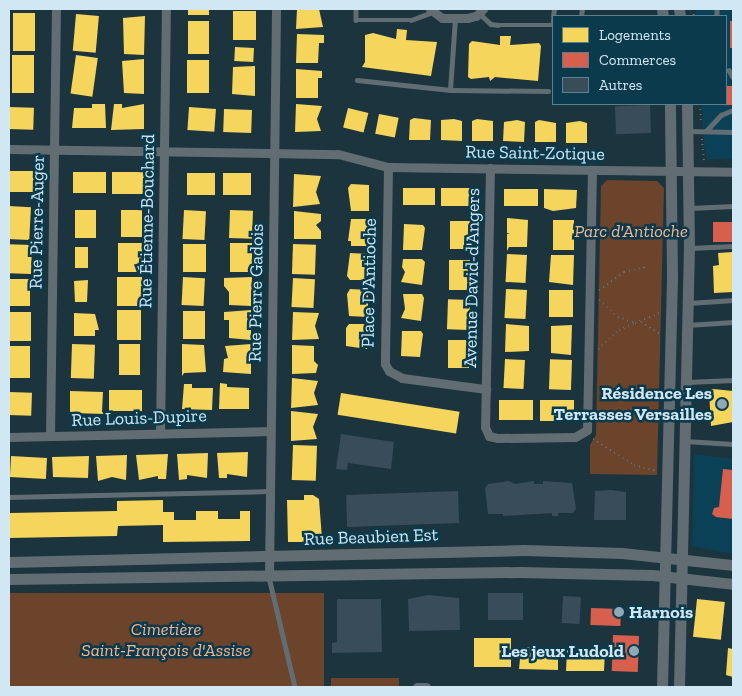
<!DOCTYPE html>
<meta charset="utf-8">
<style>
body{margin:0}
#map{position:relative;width:742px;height:696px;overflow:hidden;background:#1b343e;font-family:"Zilla Slab",serif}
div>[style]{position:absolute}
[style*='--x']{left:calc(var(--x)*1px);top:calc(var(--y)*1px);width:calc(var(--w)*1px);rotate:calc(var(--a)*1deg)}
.built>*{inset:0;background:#0b4156}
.green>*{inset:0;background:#6b442b;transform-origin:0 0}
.homes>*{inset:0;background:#f6d55c;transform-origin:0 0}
.shops>*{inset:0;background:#d6604d;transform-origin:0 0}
.building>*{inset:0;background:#394c5a;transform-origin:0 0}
.path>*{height:2px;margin-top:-1px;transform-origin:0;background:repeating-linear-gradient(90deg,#626f75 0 1px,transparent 0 5px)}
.service>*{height:4.5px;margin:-2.25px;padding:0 2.25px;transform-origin:2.25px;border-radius:2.25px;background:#626d73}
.minor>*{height:9px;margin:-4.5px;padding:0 4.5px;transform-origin:4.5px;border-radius:4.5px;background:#626d73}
.tertiary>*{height:11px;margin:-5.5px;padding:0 5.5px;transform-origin:5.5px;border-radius:5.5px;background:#626d73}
.dots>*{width:14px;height:14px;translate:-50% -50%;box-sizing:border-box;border:2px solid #0c3a4d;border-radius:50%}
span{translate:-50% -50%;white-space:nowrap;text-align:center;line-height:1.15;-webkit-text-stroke:5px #0c3a4d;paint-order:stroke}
.street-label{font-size:18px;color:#d1e8f4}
.park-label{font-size:18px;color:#f7b58f;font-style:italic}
.poi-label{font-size:18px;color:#d1e8f4;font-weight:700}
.right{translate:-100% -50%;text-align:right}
.left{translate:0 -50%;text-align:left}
.frame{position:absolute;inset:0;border:10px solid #d1e8f4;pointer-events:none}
.legend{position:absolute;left:552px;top:15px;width:175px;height:90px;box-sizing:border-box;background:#0c3a4d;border:1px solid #5b8090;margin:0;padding:6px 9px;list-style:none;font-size:15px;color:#d1e8f4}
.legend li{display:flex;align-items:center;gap:10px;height:25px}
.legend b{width:25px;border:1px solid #5b8090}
</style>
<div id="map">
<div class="built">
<i style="clip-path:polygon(696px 9px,733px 9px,733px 159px,707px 159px,704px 147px,702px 104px,726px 104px,726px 16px,696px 16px)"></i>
<i style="clip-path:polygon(694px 454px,733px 459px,733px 554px,692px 546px)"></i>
</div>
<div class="green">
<i style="clip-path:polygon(607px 180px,657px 181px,664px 188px,657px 475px,590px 474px,590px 445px,596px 435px,601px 186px)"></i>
<i style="left:9px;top:593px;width:315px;height:94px"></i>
<i style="left:331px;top:678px;width:68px;height:9px"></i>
</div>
<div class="homes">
<i style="left:188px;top:9px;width:21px;height:6px"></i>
<i style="clip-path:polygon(297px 9px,319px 9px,323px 27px,296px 29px)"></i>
<i style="left:233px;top:11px;width:23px;height:29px"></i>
<i style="left:35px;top:13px;width:38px;height:22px;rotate:90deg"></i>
<i style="left:76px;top:14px;width:23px;height:37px;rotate:5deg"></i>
<i style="clip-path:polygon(145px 16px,144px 55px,124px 54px,123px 18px)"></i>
<i style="left:188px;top:21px;width:21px;height:33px"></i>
<i style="clip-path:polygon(397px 29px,407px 30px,406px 40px,437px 42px,431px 76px,362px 67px,365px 62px,365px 35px,373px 33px,396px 39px)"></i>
<i style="clip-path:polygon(297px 34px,324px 35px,324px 43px,319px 43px,318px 63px,296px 63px)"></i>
<i style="clip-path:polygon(500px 36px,511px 36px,510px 45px,539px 43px,541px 46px,538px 81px,495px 77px,490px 81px,489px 77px,471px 79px,468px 77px,469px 44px,472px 41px,500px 45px)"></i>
<i style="left:235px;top:47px;width:19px;height:14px;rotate:3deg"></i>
<i style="left:34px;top:55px;width:38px;height:22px;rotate:90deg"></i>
<i style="left:76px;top:55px;width:22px;height:39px;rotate:8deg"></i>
<i style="clip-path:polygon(144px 59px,144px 94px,124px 93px,122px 61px)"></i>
<i style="left:187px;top:60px;width:22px;height:33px"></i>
<i style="clip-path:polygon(255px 66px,255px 96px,232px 94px,233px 67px)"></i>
<i style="clip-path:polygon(296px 69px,322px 71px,322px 78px,318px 78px,318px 98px,296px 98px)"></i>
<i style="clip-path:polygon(92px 104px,105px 104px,106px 128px,72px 128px,74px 108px,92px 108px)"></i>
<i style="clip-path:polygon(114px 104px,122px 104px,122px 108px,144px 104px,144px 129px,111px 130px)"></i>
<i style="clip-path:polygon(296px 104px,322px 106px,317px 119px,321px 131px,295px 132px)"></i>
<i style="left:9px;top:107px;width:25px;height:22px;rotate:2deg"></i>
<i style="left:189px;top:107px;width:27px;height:23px;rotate:4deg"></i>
<i style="left:348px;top:108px;width:21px;height:20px;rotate:14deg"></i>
<i style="left:224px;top:109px;width:28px;height:23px;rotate:2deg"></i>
<i style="left:379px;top:114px;width:20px;height:20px;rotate:11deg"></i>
<i style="clip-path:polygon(414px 118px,431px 120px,430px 140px,409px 140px,410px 120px)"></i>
<i style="clip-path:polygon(454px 119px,462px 121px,462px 141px,441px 140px,441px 120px)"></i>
<i style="clip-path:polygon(477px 119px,493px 121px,493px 141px,472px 141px,472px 121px)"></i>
<i style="clip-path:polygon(517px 120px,525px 122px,524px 142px,503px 141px,504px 122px)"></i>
<i style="clip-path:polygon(539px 120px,556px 123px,556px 142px,535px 142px,535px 122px)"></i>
<i style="clip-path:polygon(580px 121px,587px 123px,587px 143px,566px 143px,566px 123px)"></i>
<i style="left:9px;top:171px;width:25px;height:21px"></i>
<i style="left:73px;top:172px;width:33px;height:21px"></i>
<i style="left:112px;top:172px;width:32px;height:22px"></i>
<i style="left:187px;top:173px;width:28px;height:22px"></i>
<i style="left:223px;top:173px;width:28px;height:22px"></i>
<i style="clip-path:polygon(294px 174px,321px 176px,316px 192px,320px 204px,293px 207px)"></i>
<i style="clip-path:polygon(351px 184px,369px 185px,369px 211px,351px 211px,348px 188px)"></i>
<i style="left:403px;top:188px;width:32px;height:17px"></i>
<i style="left:441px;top:188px;width:34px;height:18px"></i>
<i style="left:504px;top:189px;width:34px;height:17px"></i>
<i style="clip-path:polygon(544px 189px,577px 190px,576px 208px,553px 211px,544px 208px)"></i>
<i style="left:9px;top:206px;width:22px;height:33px;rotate:3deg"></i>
<i style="left:75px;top:210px;width:21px;height:28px"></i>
<i style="left:121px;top:210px;width:21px;height:27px"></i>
<i style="left:184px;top:210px;width:22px;height:29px;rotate:3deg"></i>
<i style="left:230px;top:210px;width:23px;height:28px;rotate:2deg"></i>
<i style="clip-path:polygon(294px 211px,321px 214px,321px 221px,316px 225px,321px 231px,321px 239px,294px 239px)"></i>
<i style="clip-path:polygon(507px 218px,528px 220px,527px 247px,509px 247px,507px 251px,507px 234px,510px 233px,507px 233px)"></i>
<i style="clip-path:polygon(351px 219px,369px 219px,369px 246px,351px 246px,351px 241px,348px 241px)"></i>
<i style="left:574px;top:220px;width:30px;height:21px;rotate:90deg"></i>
<i style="left:450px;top:221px;width:21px;height:28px"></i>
<i style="clip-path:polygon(404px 224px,423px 225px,425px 228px,422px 250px,403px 250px)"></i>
<i style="left:142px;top:243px;width:29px;height:24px;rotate:90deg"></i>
<i style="left:252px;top:243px;width:29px;height:22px;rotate:90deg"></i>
<i style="left:183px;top:244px;width:23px;height:28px"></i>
<i style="left:293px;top:244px;width:23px;height:30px;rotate:2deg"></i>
<i style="left:32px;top:245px;width:29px;height:23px;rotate:92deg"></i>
<i style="left:75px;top:247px;width:13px;height:21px"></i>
<i style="clip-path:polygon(733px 252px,733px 292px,714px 293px,713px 266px,719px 265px,718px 253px)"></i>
<i style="clip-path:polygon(350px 253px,369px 254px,368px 280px,350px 280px,347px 276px)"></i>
<i style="left:507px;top:254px;width:20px;height:28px;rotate:3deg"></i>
<i style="clip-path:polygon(551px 255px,574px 255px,573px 285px,549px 282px)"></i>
<i style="clip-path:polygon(403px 259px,422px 259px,425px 262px,422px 285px,401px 282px,405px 272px,402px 267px)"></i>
<i style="left:470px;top:260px;width:30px;height:21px;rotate:90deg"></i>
<i style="left:142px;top:277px;width:29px;height:25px;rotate:90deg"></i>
<i style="left:183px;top:277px;width:22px;height:28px;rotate:3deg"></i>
<i style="clip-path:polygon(252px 277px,251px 306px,229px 305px,229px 292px,224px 286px,224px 278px)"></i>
<i style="left:293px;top:278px;width:22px;height:29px;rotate:3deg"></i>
<i style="left:9px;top:279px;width:21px;height:27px"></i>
<i style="clip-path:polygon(88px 280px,87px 302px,75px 302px,74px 281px)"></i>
<i style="clip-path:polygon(350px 289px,368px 290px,368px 317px,349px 316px,347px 294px)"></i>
<i style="left:506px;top:289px;width:21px;height:29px;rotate:3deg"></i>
<i style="left:549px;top:290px;width:24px;height:27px"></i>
<i style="clip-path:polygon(403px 294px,422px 294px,424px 298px,421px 321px,401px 318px,405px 309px)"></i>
<i style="left:470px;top:300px;width:30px;height:22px;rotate:92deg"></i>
<i style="left:141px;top:310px;width:30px;height:24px;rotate:90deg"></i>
<i style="clip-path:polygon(251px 310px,251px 340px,229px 338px,229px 320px,224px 320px,224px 312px)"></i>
<i style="left:183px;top:311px;width:22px;height:28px"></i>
<i style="left:31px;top:312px;width:29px;height:22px;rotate:90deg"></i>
<i style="clip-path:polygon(293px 312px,319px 313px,315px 326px,319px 339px,292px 340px)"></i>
<i style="clip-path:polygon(74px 313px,95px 314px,99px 330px,95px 330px,95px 336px,74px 336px)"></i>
<i style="clip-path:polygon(349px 324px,367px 324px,367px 349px,346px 346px,346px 328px)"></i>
<i style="clip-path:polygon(506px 324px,529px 326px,529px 351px,505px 352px)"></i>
<i style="clip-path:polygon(572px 325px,571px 355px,551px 353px,551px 326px)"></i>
<i style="clip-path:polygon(402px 331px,421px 331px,423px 334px,420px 357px,401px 356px)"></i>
<i style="left:448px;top:340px;width:21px;height:28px"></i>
<i style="left:72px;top:344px;width:23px;height:34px;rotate:2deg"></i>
<i style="left:119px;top:344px;width:21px;height:31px"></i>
<i style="clip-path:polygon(182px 344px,204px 345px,206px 372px,184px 373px,182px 376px)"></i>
<i style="clip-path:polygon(251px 344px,251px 374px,223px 372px,224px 359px,228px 358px,225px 346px)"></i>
<i style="clip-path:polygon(292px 345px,314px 346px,314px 361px,318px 365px,316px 373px,292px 374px)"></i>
<i style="left:9px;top:346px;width:21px;height:32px"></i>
<i style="left:505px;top:359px;width:20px;height:29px;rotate:3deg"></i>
<i style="left:572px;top:360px;width:30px;height:22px;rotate:92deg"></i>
<i style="clip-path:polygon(292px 378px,318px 381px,314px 393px,318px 405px,291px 408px)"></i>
<i style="clip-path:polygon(220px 383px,227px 384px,227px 387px,249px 388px,249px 409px,219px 409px)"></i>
<i style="clip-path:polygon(184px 384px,192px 384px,192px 388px,213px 388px,212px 410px,182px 409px)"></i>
<i style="clip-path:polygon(713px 389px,733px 391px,733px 422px,711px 426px,709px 390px)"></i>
<i style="left:109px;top:390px;width:33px;height:21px"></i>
<i style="clip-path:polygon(70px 391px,103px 392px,102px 412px,106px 414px,70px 413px)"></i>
<i style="left:9px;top:392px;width:23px;height:23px;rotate:2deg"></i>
<i style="left:341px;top:393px;width:120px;height:22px;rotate:9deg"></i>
<i style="left:499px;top:400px;width:34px;height:20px"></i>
<i style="left:574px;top:400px;width:21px;height:34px;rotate:90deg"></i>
<i style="clip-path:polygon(291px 411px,318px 414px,313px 427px,317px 439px,291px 441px)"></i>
<i style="left:293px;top:445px;width:24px;height:35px;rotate:2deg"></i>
<i style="clip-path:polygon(248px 452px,247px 477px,227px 474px,227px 478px,219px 478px,217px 453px)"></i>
<i style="clip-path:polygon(208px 453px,207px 478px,187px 475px,187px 479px,179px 480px,177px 454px)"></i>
<i style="clip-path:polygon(168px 454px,166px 479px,158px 479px,158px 476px,139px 480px,136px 455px)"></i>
<i style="clip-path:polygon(127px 455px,126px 480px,112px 477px,98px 481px,96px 456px)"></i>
<i style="clip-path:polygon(89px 456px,88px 478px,53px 477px,52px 457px)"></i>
<i style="left:47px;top:458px;width:21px;height:36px;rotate:93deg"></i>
<i style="clip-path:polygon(304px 495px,313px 495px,319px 499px,322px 539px,319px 542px,288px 542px,287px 500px,304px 500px)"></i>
<i style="clip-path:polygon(163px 500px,163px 512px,174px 512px,174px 520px,196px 520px,196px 511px,218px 511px,218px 519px,240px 519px,240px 511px,250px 511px,250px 541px,163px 542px,163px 525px,118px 526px,117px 536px,9px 538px,9px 513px,117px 511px,117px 501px)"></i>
<i style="left:697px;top:599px;width:28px;height:38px;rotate:6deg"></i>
<i style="left:474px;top:638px;width:37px;height:29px"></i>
<i style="clip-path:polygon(525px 647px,558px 650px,558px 670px,519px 669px,521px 649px)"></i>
<i style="clip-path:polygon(728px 648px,733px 649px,733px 677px,726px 675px)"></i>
<i style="clip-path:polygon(582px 649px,605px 651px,604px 671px,566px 671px,567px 650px)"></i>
</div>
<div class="shops">
<i style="left:730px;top:21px;width:3px;height:27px"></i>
<i style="left:726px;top:86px;width:7px;height:19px"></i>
<i style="left:733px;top:222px;width:20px;height:20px;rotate:90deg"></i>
<i style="clip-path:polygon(723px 469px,733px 470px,733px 519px,716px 517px,712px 514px,714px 508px,719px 507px)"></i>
<i style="left:591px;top:608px;width:30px;height:17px;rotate:2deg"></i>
<i style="left:613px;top:635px;width:26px;height:36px;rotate:2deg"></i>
</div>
<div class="building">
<i style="left:650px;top:105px;width:28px;height:35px;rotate:88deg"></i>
<i style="clip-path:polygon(341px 434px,394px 442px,391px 469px,348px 463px,347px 470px,336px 469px)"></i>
<i style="clip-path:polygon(509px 481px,515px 484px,534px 481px,534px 484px,543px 484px,543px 481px,572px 483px,576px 509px,573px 513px,558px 513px,558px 516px,552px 516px,552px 513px,503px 516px,503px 514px,488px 514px,485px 488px,488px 484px)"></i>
<i style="clip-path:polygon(611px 490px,626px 492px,626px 520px,594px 520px,595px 491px)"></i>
<i style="left:458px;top:491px;width:32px;height:112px;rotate:88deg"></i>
<i style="left:488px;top:593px;width:35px;height:27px"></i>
<i style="clip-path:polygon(428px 595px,459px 598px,460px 630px,409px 631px,408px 599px)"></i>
<i style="left:563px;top:596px;width:18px;height:27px;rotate:3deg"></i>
<i style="clip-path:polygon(337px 599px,381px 599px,382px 652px,332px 653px,332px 643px,337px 642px)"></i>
</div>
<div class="path">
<i style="--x:693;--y:9;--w:7;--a:82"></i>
<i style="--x:700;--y:104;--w:20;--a:87"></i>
<i style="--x:702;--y:139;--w:25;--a:85"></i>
<i style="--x:599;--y:290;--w:31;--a:-36"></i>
<i style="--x:624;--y:272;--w:22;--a:-13"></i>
<i style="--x:599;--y:300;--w:25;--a:42"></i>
<i style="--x:618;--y:317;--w:18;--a:19"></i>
<i style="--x:635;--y:323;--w:29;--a:-22"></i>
<i style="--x:641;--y:322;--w:22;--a:32"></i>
<i style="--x:598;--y:349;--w:28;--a:-42"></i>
<i style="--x:619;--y:330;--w:17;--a:-24"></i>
<i style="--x:593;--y:439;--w:49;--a:32.4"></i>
<i style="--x:634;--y:465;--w:24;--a:15"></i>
</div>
<div class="service">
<i style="--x:356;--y:9;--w:11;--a:90"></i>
<i style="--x:356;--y:20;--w:55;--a:0"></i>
<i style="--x:411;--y:20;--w:23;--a:-20"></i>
<i style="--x:717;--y:9;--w:7;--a:90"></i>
<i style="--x:479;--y:13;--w:16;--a:43"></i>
<i style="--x:491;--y:24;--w:7;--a:8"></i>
<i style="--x:498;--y:25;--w:55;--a:0"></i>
<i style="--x:553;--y:25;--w:5;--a:-90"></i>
<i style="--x:553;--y:16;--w:7;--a:-82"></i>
<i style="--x:581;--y:16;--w:7;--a:-82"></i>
<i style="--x:729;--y:70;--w:8;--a:60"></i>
<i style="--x:357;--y:80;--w:94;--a:6.1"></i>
<i style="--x:450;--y:90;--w:98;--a:0.6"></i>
<i style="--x:450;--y:90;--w:72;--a:-86"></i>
<i style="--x:689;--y:131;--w:44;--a:1.3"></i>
<i style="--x:706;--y:131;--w:22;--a:-47"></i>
<i style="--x:721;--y:115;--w:13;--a:-23"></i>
<i style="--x:690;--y:208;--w:43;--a:-2.7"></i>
<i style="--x:690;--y:248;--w:43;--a:-2.7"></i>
<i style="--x:689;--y:303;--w:44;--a:-3.9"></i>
<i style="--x:687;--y:325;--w:46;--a:-3.7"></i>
<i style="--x:687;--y:382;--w:46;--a:-2.5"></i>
<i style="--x:685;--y:441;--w:48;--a:3.6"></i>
<i style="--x:9;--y:497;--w:261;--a:-1.3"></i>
<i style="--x:269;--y:577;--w:113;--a:76.7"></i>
</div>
<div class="minor">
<i style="--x:430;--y:9;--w:15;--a:37"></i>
<i style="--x:442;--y:18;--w:25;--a:0"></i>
<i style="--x:467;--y:18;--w:9;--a:-13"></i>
<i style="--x:476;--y:16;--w:10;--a:-45"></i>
<i style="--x:9;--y:149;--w:329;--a:0.9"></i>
<i style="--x:338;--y:154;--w:52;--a:14.6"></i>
<i style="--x:388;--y:167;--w:345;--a:0.8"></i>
<i style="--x:388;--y:167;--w:197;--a:90.9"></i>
<i style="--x:385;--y:364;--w:8;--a:60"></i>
<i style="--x:389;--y:371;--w:15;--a:28"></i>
<i style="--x:402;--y:378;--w:85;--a:7.5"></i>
<i style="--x:490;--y:168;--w:259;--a:91.1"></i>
<i style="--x:485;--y:427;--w:10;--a:66"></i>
<i style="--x:489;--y:436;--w:9;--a:13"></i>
<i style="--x:498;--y:438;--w:77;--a:-0.7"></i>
<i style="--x:575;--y:437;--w:14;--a:-30"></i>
<i style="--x:587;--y:430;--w:260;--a:-88.9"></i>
<i style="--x:160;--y:433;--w:424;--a:-89.2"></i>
<i style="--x:50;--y:436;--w:427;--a:-89.2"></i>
<i style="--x:9;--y:437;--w:261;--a:-1.3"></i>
<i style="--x:269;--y:577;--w:568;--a:-89.29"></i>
<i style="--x:417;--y:687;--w:9;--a:0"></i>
</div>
<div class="tertiary">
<i style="--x:662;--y:9;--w:7;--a:82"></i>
<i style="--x:679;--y:9;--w:7;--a:82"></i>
<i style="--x:9;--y:562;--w:515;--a:-1.33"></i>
<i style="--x:524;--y:550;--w:98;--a:1.8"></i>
<i style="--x:622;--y:553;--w:112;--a:6.2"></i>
<i style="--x:9;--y:579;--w:510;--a:-0.79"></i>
<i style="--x:519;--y:572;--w:133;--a:1.3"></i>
<i style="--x:652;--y:575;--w:81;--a:6.3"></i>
<i style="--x:662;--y:687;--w:412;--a:-88.6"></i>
<i style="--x:672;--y:275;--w:171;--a:-90.7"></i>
<i style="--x:679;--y:687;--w:439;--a:-88.7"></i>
<i style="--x:689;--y:248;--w:144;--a:-90.8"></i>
</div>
<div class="dots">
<i style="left:722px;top:404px;background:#91a9b4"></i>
<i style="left:619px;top:612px;background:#91a9b4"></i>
<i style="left:634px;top:651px;background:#91a9b4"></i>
</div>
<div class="street-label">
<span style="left:535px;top:153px;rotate:1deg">Rue Saint-Zotique</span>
<span style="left:147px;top:221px;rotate:-89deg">Rue Étienne-Bouchard</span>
<span style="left:37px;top:222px;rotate:-89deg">Rue Pierre-Auger</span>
<span style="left:472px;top:278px;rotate:-89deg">Avenue David-d'Angers</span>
<span style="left:369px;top:283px;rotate:-89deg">Place D'Antioche</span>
<span style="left:256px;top:293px;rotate:-89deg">Rue Pierre Gadois</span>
<span style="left:139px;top:418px;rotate:-2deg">Rue Louis-Dupire</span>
<span style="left:371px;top:537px;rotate:-2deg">Rue Beaubien Est</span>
</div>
<div class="park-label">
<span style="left:631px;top:231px">Parc d'Antioche</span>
<span style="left:166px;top:640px">Cimetière<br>Saint-François d'Assise</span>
</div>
<div class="poi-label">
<span class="right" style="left:712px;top:404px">Résidence Les<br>Terrasses Versailles</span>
<span class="left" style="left:629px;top:612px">Harnois</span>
<span class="right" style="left:624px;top:651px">Les jeux Ludold</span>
</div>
<div class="frame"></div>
<ul class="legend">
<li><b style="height:14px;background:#f6d55c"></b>Logements</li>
<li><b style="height:14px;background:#d6604d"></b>Commerces</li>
<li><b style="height:14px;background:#394c5a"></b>Autres</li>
</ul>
</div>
